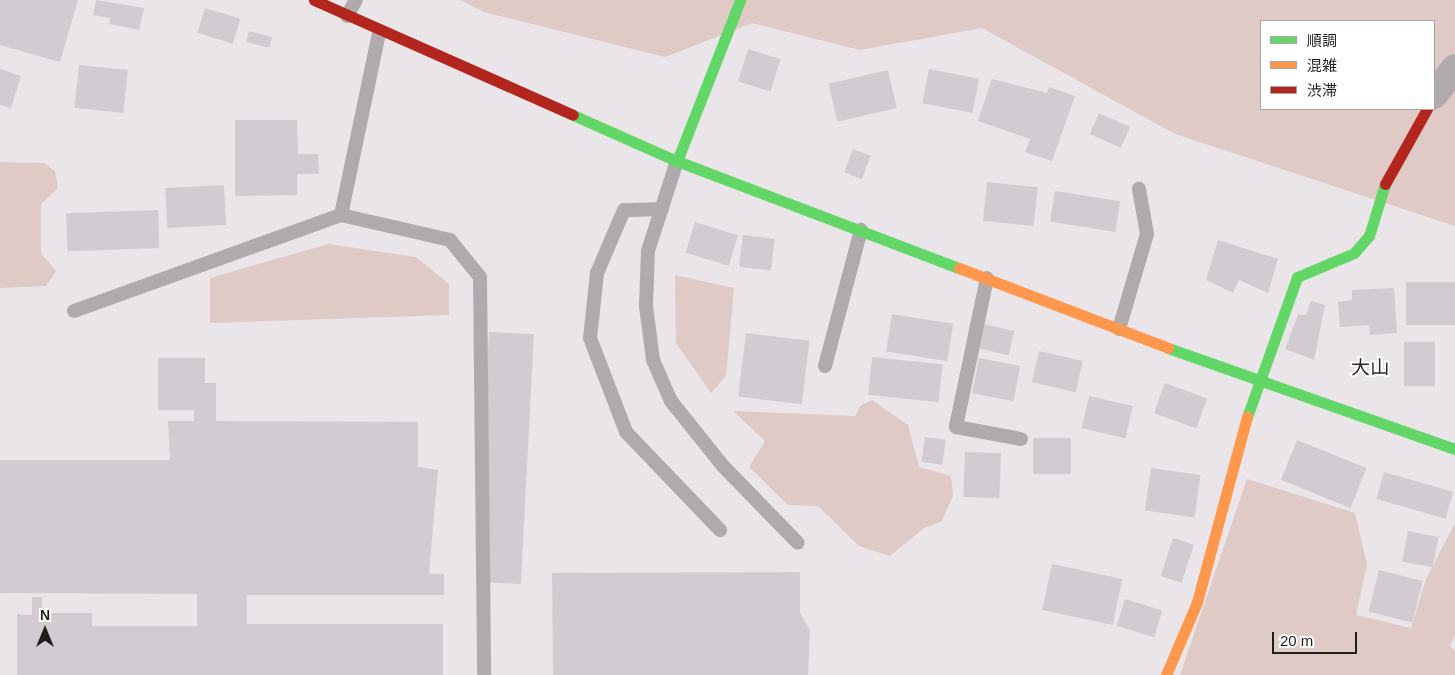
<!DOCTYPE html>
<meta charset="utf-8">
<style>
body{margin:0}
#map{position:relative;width:1455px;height:675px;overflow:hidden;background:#eae5e8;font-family:Helvetica,"Noto Sans JP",sans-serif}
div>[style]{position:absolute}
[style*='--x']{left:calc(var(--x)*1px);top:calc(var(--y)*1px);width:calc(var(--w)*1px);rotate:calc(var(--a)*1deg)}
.green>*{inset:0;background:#dfcac5}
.building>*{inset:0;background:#d2ccd2;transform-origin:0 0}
.lane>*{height:14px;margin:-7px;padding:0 7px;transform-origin:7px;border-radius:7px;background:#b1aaac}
.street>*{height:28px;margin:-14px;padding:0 14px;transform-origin:14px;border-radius:14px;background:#b1aaac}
.fast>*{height:11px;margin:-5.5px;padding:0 5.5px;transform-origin:5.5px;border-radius:5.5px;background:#63d668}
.slow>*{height:11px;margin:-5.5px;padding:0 5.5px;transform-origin:5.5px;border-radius:5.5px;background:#ff974d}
.jam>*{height:11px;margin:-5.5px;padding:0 5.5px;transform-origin:5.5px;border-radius:5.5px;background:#b3261e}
span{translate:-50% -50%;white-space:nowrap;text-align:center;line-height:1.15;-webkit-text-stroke:4px #fff;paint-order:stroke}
.neighbourhood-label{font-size:19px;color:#2e282c}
.legend{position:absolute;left:1260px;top:20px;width:175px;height:90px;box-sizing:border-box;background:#fff;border:1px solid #a6a5a5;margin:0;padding:6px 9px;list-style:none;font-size:15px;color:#201d1f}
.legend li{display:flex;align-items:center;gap:10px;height:25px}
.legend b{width:25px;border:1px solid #a6a5a5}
.north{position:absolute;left:20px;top:605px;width:50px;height:50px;-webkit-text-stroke:4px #fff;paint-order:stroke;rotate:0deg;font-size:14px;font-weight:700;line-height:20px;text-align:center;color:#201d1f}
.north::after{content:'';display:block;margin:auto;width:18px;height:22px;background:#201d1f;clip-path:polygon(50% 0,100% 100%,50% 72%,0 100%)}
.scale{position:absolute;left:1272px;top:632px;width:85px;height:22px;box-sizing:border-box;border:2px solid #201d1f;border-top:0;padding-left:6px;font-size:15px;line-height:18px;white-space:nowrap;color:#201d1f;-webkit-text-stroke:4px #fff;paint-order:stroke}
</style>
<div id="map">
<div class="green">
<i style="clip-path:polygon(evenodd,460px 0,1455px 0,1455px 226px,1175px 134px,982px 28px,860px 50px,752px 23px,665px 57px,484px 12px,460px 0,1261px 21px,1434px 21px,1434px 109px,1261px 109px,1261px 21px)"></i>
<i style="clip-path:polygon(0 162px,44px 163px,55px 171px,58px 188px,41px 204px,41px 253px,56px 271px,46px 286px,0 288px)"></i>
<i style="clip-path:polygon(328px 244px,416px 257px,449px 284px,449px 315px,210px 323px,210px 278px)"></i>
<i style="clip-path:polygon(675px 275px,734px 288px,726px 376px,711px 393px,676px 343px)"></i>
<i style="clip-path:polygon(872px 400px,908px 425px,919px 467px,951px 476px,953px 496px,942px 521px,924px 528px,890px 556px,859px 546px,818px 506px,788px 505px,749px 467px,765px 441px,733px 411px,855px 416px,860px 406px)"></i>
<i style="clip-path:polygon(1247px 479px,1355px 513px,1367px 564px,1356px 615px,1411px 628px,1426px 579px,1455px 523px,1455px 635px,1450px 646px,1455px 651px,1455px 675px,1180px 675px)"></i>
</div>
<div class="building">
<i style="clip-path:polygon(0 0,78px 0,60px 62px,0 45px)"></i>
<i style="clip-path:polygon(96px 0,144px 8px,139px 30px,109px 24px,110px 18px,93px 15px)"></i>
<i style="left:205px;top:8px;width:37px;height:26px;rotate:17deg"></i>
<i style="left:249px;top:31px;width:24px;height:11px;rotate:15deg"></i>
<i style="left:748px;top:49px;width:34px;height:34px;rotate:17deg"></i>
<i style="left:79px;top:65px;width:49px;height:43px;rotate:6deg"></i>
<i style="clip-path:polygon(0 69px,21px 76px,11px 108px,0 105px)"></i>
<i style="left:929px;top:69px;width:51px;height:35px;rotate:11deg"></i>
<i style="left:888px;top:70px;width:39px;height:61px;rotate:77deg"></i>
<i style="clip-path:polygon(992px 79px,1047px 93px,1049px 87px,1075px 96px,1052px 161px,1025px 152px,1030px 139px,978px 121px)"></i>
<i style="left:1099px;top:113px;width:34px;height:23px;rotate:24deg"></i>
<i style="clip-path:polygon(235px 120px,297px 120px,298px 154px,318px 154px,319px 174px,297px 174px,297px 195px,235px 196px)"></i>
<i style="left:853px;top:149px;width:19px;height:25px;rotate:21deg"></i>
<i style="left:987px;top:182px;width:51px;height:39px;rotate:6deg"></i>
<i style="left:224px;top:185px;width:40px;height:59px;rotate:87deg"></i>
<i style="left:1055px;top:191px;width:66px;height:31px;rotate:9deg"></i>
<i style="left:158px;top:210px;width:38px;height:92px;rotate:88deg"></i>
<i style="left:695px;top:222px;width:45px;height:32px;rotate:17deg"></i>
<i style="left:743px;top:235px;width:32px;height:32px;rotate:7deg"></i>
<i style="clip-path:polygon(1218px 240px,1278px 259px,1268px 293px,1239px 280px,1233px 293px,1206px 280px)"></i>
<i style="left:1455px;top:282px;width:43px;height:49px;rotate:90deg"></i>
<i style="clip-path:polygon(1394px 288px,1397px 333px,1370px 335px,1369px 325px,1340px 327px,1338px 302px,1352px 300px,1352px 290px)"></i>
<i style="clip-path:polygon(1311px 301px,1325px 305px,1314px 360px,1285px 349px,1298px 315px,1306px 315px)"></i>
<i style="left:892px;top:314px;width:62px;height:38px;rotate:9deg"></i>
<i style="left:984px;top:324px;width:31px;height:25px;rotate:13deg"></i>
<i style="left:489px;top:332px;width:45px;height:250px;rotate:3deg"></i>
<i style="left:746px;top:333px;width:64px;height:64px;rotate:7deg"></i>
<i style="left:1404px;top:342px;width:31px;height:44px"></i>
<i style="left:1039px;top:351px;width:45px;height:32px;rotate:13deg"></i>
<i style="left:872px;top:357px;width:71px;height:38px;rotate:6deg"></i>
<i style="clip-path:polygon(158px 358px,205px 358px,205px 383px,216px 383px,216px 421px,418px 422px,418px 467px,438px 470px,429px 574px,444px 574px,444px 595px,247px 595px,247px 624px,443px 624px,443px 675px,17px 675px,17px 614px,32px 615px,32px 597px,42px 597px,42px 613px,92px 613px,92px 626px,197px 626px,197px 594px,0 593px,0 460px,170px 460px,168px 421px,194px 421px,194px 410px,158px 410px)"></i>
<i style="left:979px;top:358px;width:42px;height:36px;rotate:11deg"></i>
<i style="left:1165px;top:383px;width:45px;height:32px;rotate:20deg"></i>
<i style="left:1089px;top:396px;width:45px;height:33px;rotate:13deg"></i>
<i style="left:925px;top:437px;width:21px;height:25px;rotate:8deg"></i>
<i style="left:1033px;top:438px;width:38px;height:36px"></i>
<i style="left:1297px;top:440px;width:75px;height:43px;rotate:22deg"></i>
<i style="left:965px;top:452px;width:36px;height:45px;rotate:2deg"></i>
<i style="left:1151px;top:468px;width:50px;height:43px;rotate:8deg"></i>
<i style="left:1384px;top:472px;width:72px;height:28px;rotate:16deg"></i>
<i style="left:1408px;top:531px;width:31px;height:31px;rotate:11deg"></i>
<i style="left:1173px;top:538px;width:22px;height:40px;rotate:18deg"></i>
<i style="left:1052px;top:564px;width:72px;height:47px;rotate:12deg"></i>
<i style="left:1379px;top:570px;width:45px;height:43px;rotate:14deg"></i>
<i style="clip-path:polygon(800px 572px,800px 613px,810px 630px,808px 675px,553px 675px,552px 573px)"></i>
<i style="left:1125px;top:599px;width:39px;height:28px;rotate:17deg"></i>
</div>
<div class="lane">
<i style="--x:347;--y:16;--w:18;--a:-61"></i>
<i style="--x:677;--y:161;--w:95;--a:107.9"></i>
<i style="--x:648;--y:251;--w:55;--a:92.1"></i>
<i style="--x:646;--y:306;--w:54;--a:82.6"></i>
<i style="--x:653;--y:360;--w:45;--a:66.3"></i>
<i style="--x:671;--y:401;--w:83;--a:51.3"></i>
<i style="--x:723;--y:466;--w:107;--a:45.8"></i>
<i style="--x:662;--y:209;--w:38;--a:178"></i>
<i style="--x:624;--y:210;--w:69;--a:113.2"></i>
<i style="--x:597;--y:273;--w:65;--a:96.1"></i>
<i style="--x:590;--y:338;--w:101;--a:69"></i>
<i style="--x:626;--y:432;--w:136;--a:46.2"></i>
<i style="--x:341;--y:215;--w:186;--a:-78.2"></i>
<i style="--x:987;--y:278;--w:152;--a:101.8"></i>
<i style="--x:956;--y:427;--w:66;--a:10.5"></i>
<i style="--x:74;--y:311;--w:284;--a:-19.8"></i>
<i style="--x:341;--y:215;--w:112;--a:12.9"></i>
<i style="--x:450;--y:240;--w:48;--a:51"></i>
<i style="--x:480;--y:277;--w:398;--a:89.4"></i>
<i style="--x:1119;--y:329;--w:99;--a:-73.6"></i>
<i style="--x:1147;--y:234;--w:46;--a:-100.1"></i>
<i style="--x:825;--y:366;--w:141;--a:-75.2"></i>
</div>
<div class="street">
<i style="--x:1434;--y:95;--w:34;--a:-52"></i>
</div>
<div class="fast">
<i style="--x:573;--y:115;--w:114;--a:23.9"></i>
<i style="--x:677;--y:161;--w:302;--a:20.8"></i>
<i style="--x:677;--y:161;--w:173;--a:-68.6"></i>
<i style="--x:1168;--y:348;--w:304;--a:19.4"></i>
<i style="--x:1247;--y:417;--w:149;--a:-70.3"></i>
<i style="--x:1297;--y:277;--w:62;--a:-22.8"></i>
<i style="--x:1354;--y:253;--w:23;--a:-49"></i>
<i style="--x:1369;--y:236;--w:54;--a:-72.9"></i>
</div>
<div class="slow">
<i style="--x:959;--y:268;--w:224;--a:20.9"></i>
<i style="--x:1166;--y:675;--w:79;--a:-67"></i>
<i style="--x:1197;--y:602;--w:192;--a:-74.9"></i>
</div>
<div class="jam">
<i style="--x:314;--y:0;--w:283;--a:23.9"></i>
<i style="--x:1385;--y:184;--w:86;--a:-60.8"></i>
</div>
<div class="neighbourhood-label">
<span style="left:1370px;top:368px">大山</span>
</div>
<ul class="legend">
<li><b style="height:6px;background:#63d668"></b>順調</li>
<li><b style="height:6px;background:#ff974d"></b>混雑</li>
<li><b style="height:6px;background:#b3261e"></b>渋滞</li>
</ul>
<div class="north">N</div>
<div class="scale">20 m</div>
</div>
